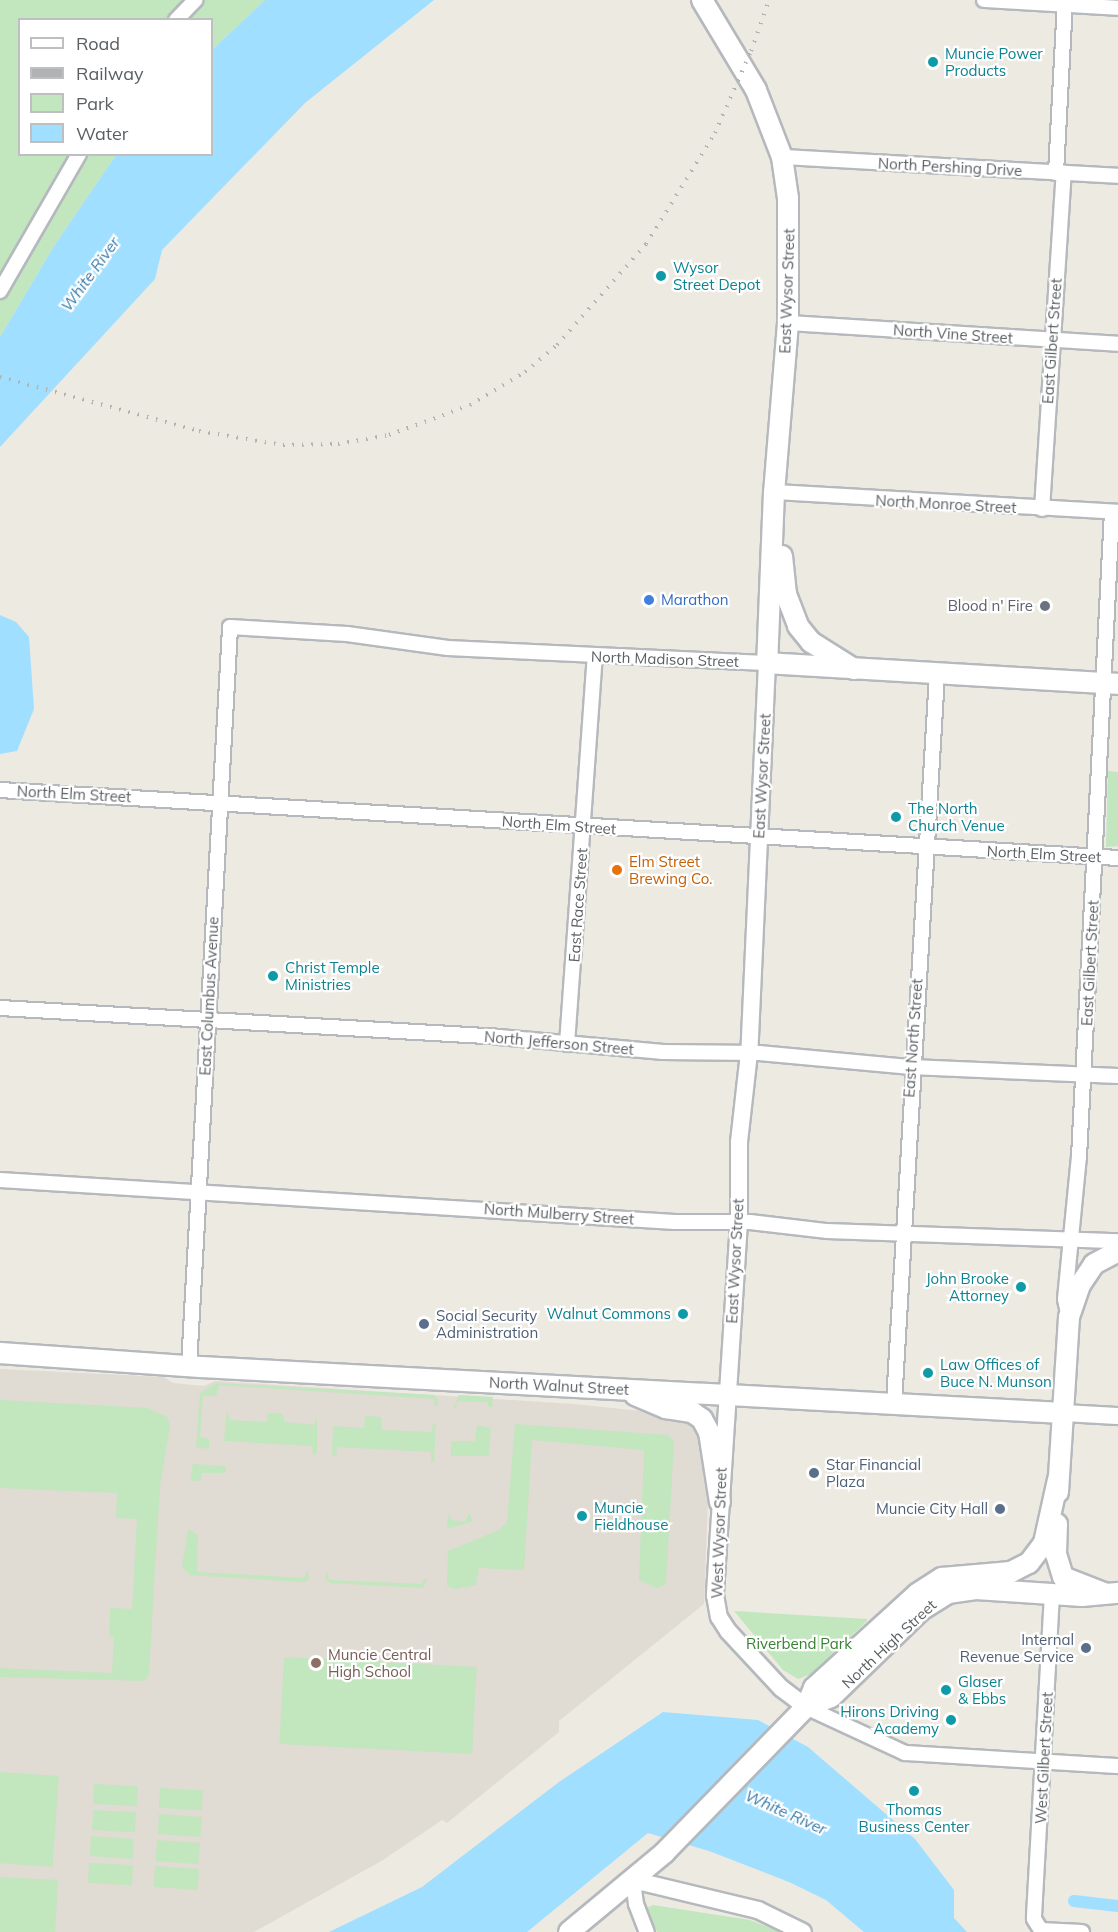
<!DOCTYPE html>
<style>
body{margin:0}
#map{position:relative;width:1118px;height:1932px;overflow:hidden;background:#edeae2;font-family:Mulish,sans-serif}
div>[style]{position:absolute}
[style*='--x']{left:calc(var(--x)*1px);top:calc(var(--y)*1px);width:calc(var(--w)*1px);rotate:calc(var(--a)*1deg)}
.education>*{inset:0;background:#e0dbd3}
.green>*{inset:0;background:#c2e6be;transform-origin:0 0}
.water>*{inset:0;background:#a0dfff}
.canal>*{height:12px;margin:-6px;padding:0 6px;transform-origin:6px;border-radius:6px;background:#a0dfff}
.roads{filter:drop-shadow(2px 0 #b5b9bd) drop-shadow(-2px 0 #b5b9bd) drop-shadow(0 2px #b5b9bd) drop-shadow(0 -2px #b5b9bd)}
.minor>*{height:14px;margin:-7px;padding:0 7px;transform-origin:7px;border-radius:7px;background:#fff}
.tertiary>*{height:16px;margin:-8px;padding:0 8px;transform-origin:8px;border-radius:8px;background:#fff}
.secondary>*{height:20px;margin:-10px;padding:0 10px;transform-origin:10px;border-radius:10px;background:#fff}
.rail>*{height:4px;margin-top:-2px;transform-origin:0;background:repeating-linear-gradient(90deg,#b1b2b3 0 1.5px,transparent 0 9.5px)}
.dots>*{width:16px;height:16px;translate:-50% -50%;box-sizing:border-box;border:3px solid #fff;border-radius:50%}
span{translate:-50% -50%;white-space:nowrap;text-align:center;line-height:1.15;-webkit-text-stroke:4.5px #fff;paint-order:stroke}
.culture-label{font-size:15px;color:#0d838f}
.left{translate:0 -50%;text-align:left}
.right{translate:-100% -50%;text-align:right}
.street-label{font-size:15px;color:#5a5f63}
.shop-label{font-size:15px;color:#366cbe}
.worship-label{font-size:15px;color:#5b616d}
.food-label{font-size:15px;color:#c56008}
.service-label{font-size:15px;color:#4e5e75}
.park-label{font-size:15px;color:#378232}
.education-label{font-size:15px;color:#785e54}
.water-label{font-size:16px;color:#3a7ba9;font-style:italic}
.legend{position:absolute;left:18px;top:18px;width:195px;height:138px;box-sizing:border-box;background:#fff;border:2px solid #bdbfc1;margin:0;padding:8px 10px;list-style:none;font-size:18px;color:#5a5f63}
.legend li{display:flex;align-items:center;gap:12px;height:30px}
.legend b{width:30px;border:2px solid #bdbfc1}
</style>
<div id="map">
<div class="education">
<i style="clip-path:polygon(0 1369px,164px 1377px,173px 1383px,204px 1386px,215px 1381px,574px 1404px,679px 1415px,697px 1426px,703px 1442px,703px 1476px,708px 1500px,704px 1604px,559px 1721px,559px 1732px,447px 1823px,442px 1820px,383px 1860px,254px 1932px,0 1932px)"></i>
</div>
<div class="green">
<i style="clip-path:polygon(0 0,265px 0,212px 50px,212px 20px,20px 20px,20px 154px,116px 155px,54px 246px,0 337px)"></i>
<i style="clip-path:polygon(1108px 771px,1118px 772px,1118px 846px,1106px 847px)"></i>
<i style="clip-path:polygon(216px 1383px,434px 1395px,438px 1400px,438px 1406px,434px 1406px,435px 1399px,219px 1385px,216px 1396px,203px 1396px,200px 1437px,209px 1439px,209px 1449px,196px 1447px,200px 1393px)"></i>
<i style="clip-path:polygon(459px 1395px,493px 1397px,492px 1407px,488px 1407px,488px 1402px,457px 1401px,456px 1408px,453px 1408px)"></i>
<i style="clip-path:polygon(0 1400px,148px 1408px,167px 1417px,170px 1426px,160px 1486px,149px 1674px,145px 1681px,0 1677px,0 1668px,112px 1673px,114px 1637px,109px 1636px,110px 1608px,132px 1609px,137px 1519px,116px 1518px,117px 1493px,0 1488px)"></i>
<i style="clip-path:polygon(227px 1410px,230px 1420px,267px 1422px,268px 1413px,282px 1413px,285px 1422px,314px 1425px,317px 1416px,317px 1453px,313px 1455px,312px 1446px,224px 1441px)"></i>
<i style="clip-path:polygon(365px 1416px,381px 1417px,382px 1430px,432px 1432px,433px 1424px,436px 1424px,434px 1462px,431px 1462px,431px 1452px,337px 1447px,336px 1456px,332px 1455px,333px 1426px,364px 1428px)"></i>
<i style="clip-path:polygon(515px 1424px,668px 1435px,674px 1442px,666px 1584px,657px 1588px,639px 1580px,644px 1450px,532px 1440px,524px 1570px,479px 1568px,476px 1585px,456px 1589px,447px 1586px,448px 1551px,499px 1530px,507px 1522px)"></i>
<i style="clip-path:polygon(477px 1425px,491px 1428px,489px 1456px,451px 1456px,451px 1441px,475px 1441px)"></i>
<i style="clip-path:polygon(193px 1464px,226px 1466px,226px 1473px,202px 1473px,201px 1480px,195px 1481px,190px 1480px)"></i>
<i style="clip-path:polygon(449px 1512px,451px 1520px,465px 1522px,469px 1513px,473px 1521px,447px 1529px)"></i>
<i style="clip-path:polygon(188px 1529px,198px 1535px,197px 1572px,304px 1578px,308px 1570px,309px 1579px,304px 1582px,190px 1575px,182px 1567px)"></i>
<i style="clip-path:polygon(327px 1571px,329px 1580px,422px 1584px,424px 1579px,428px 1579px,423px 1588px,330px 1583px,325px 1579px)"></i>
<i style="clip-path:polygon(734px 1611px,867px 1619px,867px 1621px,811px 1674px,798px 1679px,783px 1670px)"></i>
<i style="left:284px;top:1657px;width:193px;height:87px;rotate:3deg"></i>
<i style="left:0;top:1772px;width:59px;height:91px;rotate:4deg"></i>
<i style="left:94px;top:1784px;width:44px;height:20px;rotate:3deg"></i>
<i style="left:160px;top:1788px;width:43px;height:20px;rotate:3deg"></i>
<i style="left:93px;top:1810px;width:43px;height:20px;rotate:3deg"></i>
<i style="left:159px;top:1814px;width:43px;height:20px;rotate:4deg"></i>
<i style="left:91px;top:1836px;width:43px;height:20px;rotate:4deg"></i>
<i style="left:157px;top:1840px;width:43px;height:21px;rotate:4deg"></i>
<i style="left:89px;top:1863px;width:44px;height:20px;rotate:3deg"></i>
<i style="left:155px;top:1866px;width:44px;height:21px;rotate:4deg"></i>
<i style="left:0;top:1877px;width:58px;height:55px;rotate:3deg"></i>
<i style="clip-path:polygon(653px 1905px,750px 1920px,781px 1932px,657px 1932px,646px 1908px)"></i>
</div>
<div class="water">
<i style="clip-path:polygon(265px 0,434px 0,305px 103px,162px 250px,155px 279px,0 447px,0 337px,54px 246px,116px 155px,212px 154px,212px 50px)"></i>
<i style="clip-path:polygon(0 615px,16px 622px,29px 637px,34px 709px,17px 751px,0 754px)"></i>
<i style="clip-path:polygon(663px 1712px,758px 1720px,808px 1747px,915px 1839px,954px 1890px,954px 1918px,967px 1932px,864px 1932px,826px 1900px,789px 1882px,709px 1851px,648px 1833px,527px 1932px,329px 1932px,422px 1887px,559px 1782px)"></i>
</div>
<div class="canal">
<i style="--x:1074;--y:1901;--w:44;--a:6.5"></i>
</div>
<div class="roads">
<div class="minor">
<i style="--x:984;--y:0;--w:134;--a:3.4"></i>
<i style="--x:176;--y:20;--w:28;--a:-46"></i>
<i style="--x:782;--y:157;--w:337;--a:3.2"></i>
<i style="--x:1056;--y:173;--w:173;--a:-87"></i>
<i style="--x:0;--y:291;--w:158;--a:-60"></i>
<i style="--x:788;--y:323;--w:331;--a:3.6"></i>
<i style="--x:774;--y:492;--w:345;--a:3.3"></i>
<i style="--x:1042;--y:509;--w:337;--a:-86.3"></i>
<i style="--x:0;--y:790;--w:1120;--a:3.48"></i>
<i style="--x:0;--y:1008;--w:500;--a:3.3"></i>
<i style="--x:499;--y:1037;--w:165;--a:5.2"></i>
<i style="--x:663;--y:1052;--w:96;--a:0.6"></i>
<i style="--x:759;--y:1053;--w:153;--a:5.3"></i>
<i style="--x:911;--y:1067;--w:207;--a:2.5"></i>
<i style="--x:567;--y:1044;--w:388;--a:-85.9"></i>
<i style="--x:0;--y:1180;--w:676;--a:3.56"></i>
<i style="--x:675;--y:1222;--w:75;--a:0"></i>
<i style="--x:750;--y:1222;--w:78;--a:6.7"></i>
<i style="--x:827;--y:1231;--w:291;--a:2"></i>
<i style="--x:1069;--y:1317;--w:18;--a:-103"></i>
<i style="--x:1065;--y:1299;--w:143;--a:-84.4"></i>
<i style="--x:1079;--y:1157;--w:646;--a:-87.07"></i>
<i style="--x:189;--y:1366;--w:740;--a:-86.82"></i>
<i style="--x:230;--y:627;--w:117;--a:3.4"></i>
<i style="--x:347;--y:634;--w:102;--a:7.9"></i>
<i style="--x:448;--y:648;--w:319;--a:2.7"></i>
<i style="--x:894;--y:1403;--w:729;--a:-86.62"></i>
<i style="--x:1052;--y:1594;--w:325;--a:93.2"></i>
<i style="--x:1034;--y:1919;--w:13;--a:58"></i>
<i style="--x:1041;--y:1930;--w:41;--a:2.8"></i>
<i style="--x:806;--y:1707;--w:109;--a:24.9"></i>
<i style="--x:905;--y:1753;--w:213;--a:3.5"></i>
<i style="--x:633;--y:1880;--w:24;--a:83"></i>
<i style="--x:636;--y:1904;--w:30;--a:69"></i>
</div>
<div class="tertiary">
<i style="--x:767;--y:663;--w:390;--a:92.6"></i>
<i style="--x:749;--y:1053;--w:90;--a:96.4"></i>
<i style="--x:739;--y:1142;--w:80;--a:90"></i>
<i style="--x:739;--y:1222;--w:374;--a:93.7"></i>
<i style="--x:715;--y:1595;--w:22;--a:80"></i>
<i style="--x:719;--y:1617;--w:17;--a:57"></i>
<i style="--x:728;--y:1631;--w:78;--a:47.1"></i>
<i style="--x:781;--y:1688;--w:31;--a:37"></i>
<i style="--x:1063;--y:1413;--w:55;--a:3.1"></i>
<i style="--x:633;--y:1880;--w:129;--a:13.5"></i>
<i style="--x:758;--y:1910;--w:50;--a:26.1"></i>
</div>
<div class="secondary">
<i style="--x:702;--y:0;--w:105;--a:59"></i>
<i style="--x:756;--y:90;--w:72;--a:68.8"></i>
<i style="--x:782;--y:157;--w:41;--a:81.7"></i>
<i style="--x:788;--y:198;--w:125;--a:90"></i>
<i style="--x:788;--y:323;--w:170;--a:94.7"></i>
<i style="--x:774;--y:492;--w:171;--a:92.3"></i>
<i style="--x:767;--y:663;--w:352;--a:3.4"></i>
<i style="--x:782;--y:556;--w:38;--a:84"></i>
<i style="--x:786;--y:594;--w:34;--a:69"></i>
<i style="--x:798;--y:626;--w:21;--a:51"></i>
<i style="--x:811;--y:642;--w:51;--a:32.1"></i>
<i style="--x:0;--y:1353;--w:201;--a:4"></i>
<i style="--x:201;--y:1367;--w:863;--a:3.05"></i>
<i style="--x:635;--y:1395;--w:34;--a:23"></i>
<i style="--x:666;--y:1408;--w:26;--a:9"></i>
<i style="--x:692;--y:1412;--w:12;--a:35"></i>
<i style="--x:702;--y:1419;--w:15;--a:62"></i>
<i style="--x:709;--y:1432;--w:71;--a:81.1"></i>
<i style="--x:1058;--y:1492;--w:175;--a:-86.4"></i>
<i style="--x:1069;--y:1317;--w:34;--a:-71"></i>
<i style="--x:1080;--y:1285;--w:25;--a:-56"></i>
<i style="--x:1094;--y:1264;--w:27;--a:-28"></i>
<i style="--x:1057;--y:1524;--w:30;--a:92"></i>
<i style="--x:1056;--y:1554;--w:24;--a:73"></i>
<i style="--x:1063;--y:1577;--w:44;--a:21.3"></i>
<i style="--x:806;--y:1707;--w:27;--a:-22"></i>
<i style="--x:831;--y:1697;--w:125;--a:-44"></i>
<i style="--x:921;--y:1610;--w:32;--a:-32"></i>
<i style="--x:948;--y:1593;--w:28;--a:-8"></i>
<i style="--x:976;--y:1589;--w:106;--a:3.8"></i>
<i style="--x:1082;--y:1596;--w:36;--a:-5"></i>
<i style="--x:569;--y:1932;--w:124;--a:-39.7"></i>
<i style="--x:664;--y:1853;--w:204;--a:-45.8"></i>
<i style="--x:806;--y:1707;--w:21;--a:-67"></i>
<i style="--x:814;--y:1688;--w:139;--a:-42.4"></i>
<i style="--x:917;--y:1594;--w:30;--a:-33"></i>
<i style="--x:942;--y:1578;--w:69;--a:-5"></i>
<i style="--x:1011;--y:1572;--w:20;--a:-27"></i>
<i style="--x:1029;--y:1563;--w:25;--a:-53"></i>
<i style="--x:1044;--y:1543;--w:65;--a:-77.5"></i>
</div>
</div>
<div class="rail">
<i style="--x:0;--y:377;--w:206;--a:15.2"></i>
<i style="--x:199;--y:431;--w:85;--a:9.5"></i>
<i style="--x:283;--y:445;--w:55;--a:-1"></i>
<i style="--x:338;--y:444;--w:52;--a:-10"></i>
<i style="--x:389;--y:435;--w:86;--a:-20.3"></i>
<i style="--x:470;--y:405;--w:64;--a:-31"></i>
<i style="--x:525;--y:372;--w:42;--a:-40.2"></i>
<i style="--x:557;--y:345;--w:135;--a:-48.6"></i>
<i style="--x:646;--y:244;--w:131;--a:-58.1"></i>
<i style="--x:715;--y:133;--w:90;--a:-66.3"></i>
<i style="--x:751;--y:51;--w:54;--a:-70.6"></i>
</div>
<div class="dots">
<i style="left:933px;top:62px;background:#0f9aa8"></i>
<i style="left:661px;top:276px;background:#0f9aa8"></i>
<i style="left:649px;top:600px;background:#3f7fe0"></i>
<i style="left:1045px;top:606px;background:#6b7280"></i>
<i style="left:896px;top:817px;background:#0f9aa8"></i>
<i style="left:617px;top:870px;background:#e8710a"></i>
<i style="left:273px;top:976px;background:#0f9aa8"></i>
<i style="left:1021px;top:1287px;background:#0f9aa8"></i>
<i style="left:683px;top:1314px;background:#0f9aa8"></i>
<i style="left:424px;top:1324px;background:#5c6f8a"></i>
<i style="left:928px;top:1373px;background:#0f9aa8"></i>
<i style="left:814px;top:1473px;background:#5c6f8a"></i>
<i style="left:1000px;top:1509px;background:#5c6f8a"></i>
<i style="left:582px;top:1516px;background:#0f9aa8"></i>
<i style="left:1086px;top:1648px;background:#5c6f8a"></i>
<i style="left:316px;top:1663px;background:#8d6e63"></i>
<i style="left:946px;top:1690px;background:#0f9aa8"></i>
<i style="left:951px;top:1720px;background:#0f9aa8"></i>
<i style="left:914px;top:1791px;background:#0f9aa8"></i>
</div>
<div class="culture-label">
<span class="left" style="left:945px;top:62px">Muncie Power<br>Products</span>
<span class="left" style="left:673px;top:276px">Wysor<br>Street Depot</span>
<span class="left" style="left:908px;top:817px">The North<br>Church Venue</span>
<span class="left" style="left:285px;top:976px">Christ Temple<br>Ministries</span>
<span class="right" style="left:1009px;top:1287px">John Brooke<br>Attorney</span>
<span class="right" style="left:671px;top:1314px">Walnut Commons</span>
<span class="left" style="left:940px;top:1373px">Law Offices of<br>Buce N. Munson</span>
<span class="left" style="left:594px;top:1516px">Muncie<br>Fieldhouse</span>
<span class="left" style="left:958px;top:1690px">Glaser<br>&amp; Ebbs</span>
<span class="right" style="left:939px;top:1720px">Hirons Driving<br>Academy</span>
<span style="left:914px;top:1818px">Thomas<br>Business Center</span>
</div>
<div class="street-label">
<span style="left:950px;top:167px;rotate:3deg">North Pershing Drive</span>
<span style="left:787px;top:291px;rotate:-88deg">East Wysor Street</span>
<span style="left:953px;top:334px;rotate:4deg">North Vine Street</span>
<span style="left:1052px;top:341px;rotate:-86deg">East Gilbert Street</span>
<span style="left:946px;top:504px;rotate:3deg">North Monroe Street</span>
<span style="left:665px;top:659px;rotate:2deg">North Madison Street</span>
<span style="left:762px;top:776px;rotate:-87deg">East Wysor Street</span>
<span style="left:74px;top:794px;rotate:3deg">North Elm Street</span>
<span style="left:559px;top:825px;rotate:4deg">North Elm Street</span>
<span style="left:1044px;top:854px;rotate:3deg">North Elm Street</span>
<span style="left:578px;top:905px;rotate:-86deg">East Race Street</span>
<span style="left:1090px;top:963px;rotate:-87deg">East Gilbert Street</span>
<span style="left:209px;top:996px;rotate:-87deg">East Columbus Avenue</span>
<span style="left:913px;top:1038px;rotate:-86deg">East North Street</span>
<span style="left:559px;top:1043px;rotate:5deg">North Jefferson Street</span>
<span style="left:559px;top:1214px;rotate:4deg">North Mulberry Street</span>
<span style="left:735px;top:1261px;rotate:-87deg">East Wysor Street</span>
<span style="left:559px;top:1386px;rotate:3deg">North Walnut Street</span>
<span style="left:719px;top:1533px;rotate:-88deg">West Wysor Street</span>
<span style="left:889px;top:1644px;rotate:-43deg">North High Street</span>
<span style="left:1044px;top:1758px;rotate:-87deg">West Gilbert Street</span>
</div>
<div class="shop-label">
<span class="left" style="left:661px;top:600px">Marathon</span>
</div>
<div class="worship-label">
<span class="right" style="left:1033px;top:606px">Blood n' Fire</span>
</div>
<div class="food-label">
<span class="left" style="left:629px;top:870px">Elm Street<br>Brewing Co.</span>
</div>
<div class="service-label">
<span class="left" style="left:436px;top:1324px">Social Security<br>Administration</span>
<span class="left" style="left:826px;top:1473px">Star Financial<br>Plaza</span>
<span class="right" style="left:988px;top:1509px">Muncie City Hall</span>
<span class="right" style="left:1074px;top:1648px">Internal<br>Revenue Service</span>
</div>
<div class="park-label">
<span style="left:799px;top:1644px">Riverbend Park</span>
</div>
<div class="education-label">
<span class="left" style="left:328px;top:1663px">Muncie Central<br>High School</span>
</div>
<div class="water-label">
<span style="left:90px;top:274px;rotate:-54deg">White River</span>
<span style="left:786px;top:1812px;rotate:24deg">White River</span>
</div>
<ul class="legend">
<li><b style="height:8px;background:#fff"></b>Road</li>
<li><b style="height:8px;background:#b1b2b3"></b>Railway</li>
<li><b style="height:16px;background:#c2e6be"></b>Park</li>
<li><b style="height:16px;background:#a0dfff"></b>Water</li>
</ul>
</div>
